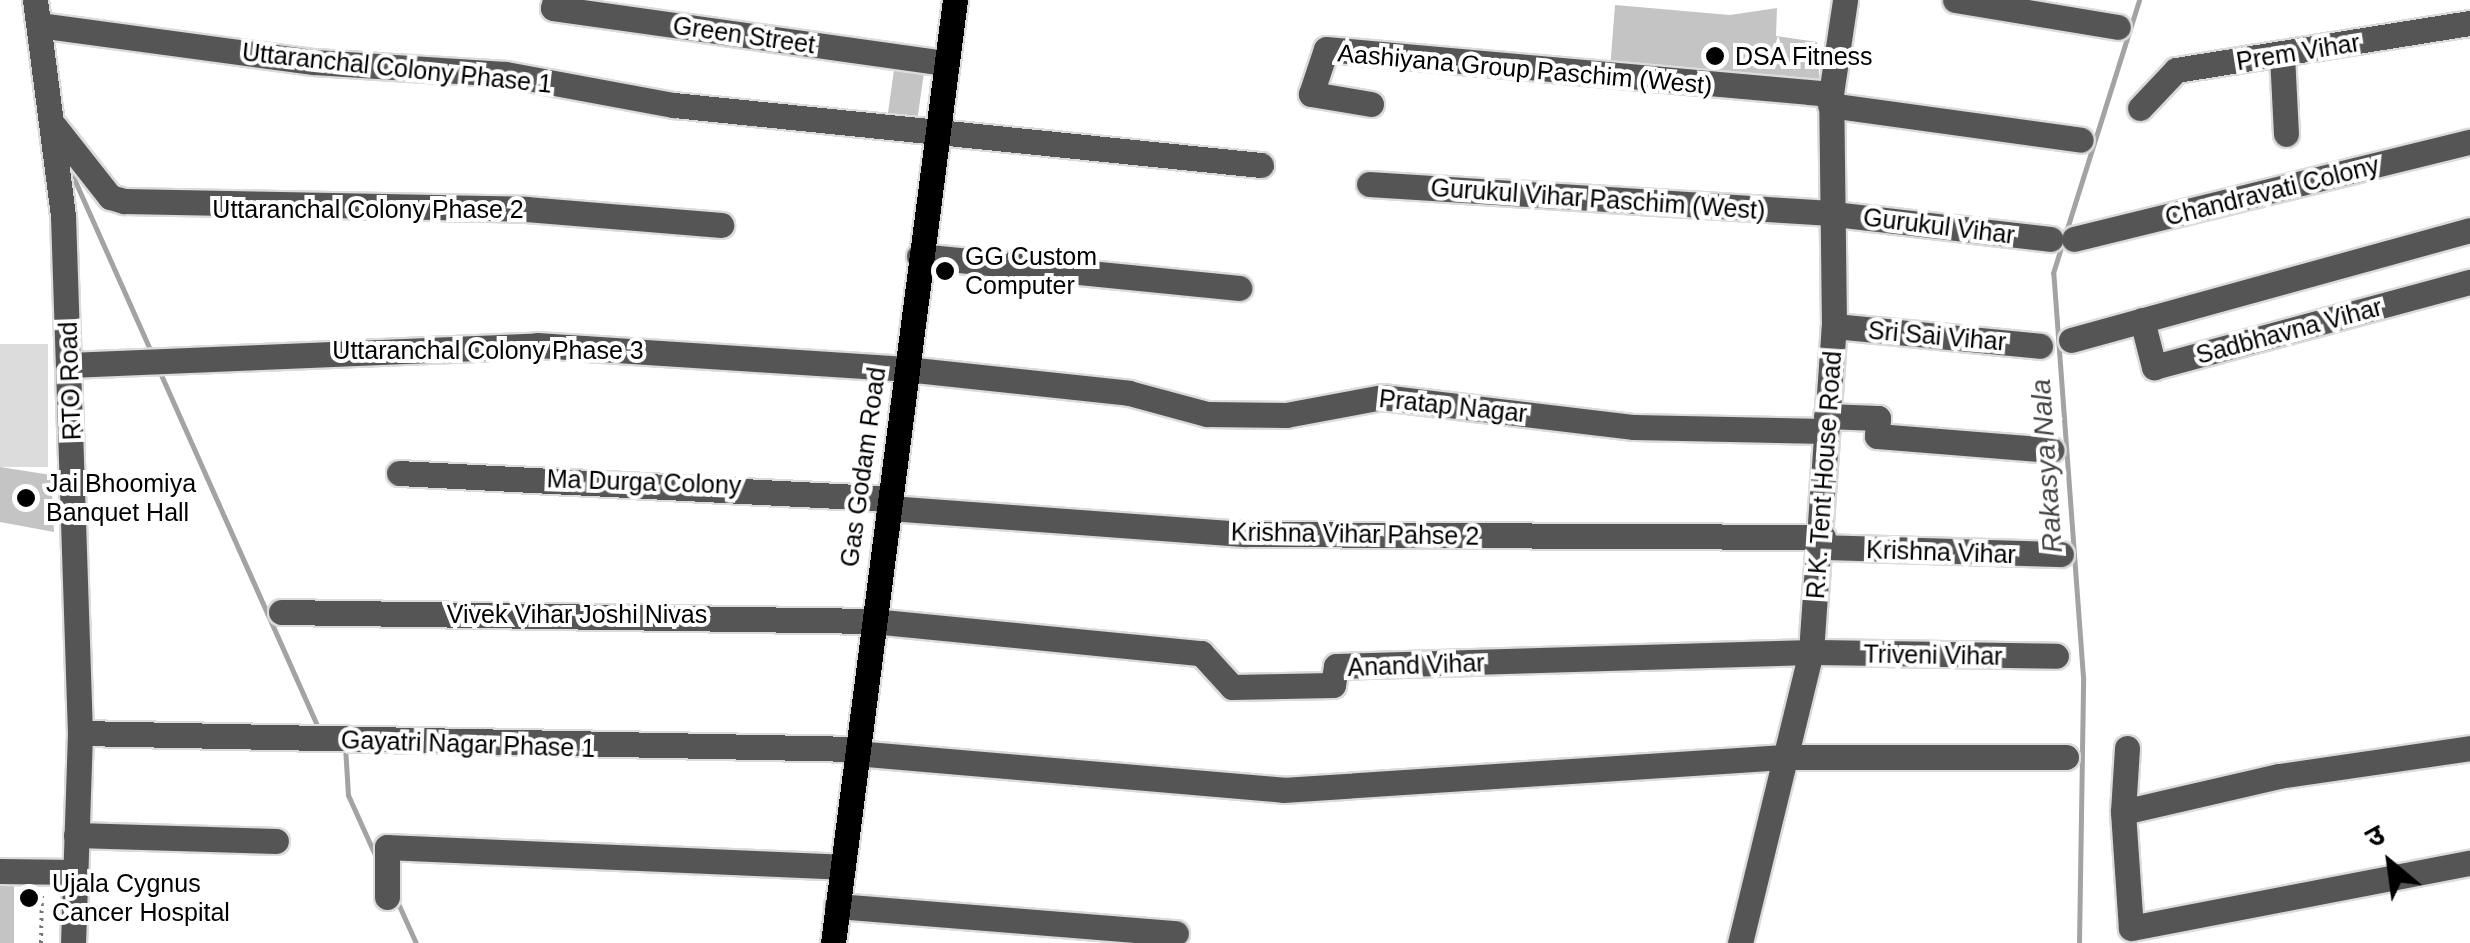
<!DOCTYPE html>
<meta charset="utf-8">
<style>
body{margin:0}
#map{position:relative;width:2470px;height:943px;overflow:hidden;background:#fff;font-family:Helvetica,"Noto Sans Devanagari",sans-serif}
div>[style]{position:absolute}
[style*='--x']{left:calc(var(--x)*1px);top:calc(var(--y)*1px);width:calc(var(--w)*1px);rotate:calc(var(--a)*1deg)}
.green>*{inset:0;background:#dcdcdc;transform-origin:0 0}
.stream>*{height:5px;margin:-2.5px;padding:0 2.5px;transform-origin:2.5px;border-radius:2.5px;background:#a3a3a3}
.building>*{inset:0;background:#c4c4c4;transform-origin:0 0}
.path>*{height:4px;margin-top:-2px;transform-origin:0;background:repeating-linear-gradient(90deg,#777 0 2.5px,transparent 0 7.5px)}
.roads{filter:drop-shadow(2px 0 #dbdbdb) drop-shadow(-2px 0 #dbdbdb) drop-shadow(0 2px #dbdbdb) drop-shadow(0 -2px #dbdbdb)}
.minor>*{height:25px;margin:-12.5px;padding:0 12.5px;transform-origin:12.5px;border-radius:12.5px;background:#555}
.major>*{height:25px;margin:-12.5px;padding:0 12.5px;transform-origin:12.5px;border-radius:12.5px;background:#000}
.dots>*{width:28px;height:28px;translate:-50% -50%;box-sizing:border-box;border:5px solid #fff;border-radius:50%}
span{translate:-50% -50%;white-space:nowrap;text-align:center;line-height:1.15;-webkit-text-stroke:8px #fff;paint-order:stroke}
.street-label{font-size:25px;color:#000}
.poi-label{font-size:25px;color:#000}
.left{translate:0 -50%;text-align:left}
.water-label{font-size:28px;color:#444;font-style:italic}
.north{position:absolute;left:2340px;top:813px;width:100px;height:100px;-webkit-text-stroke:8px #fff;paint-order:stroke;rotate:331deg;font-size:28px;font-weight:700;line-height:40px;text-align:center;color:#000}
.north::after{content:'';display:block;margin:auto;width:35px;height:45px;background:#000;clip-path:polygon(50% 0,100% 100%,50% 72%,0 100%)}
</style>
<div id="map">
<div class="green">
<i style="left:0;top:344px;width:48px;height:123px"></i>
</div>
<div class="stream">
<i style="--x:71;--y:172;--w:197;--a:66"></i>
<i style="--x:158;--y:368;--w:394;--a:66"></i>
<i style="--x:345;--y:746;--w:49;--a:86.5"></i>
<i style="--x:348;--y:795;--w:68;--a:65.7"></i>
<i style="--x:397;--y:901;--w:46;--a:65.7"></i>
<i style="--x:2079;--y:943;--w:266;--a:-89.1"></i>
<i style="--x:2083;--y:677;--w:405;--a:-94.2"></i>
<i style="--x:2053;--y:273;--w:286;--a:-72.5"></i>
</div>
<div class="building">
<i style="clip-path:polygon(1615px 5px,1730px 15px,1777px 8px,1776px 36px,1817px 42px,1820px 88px,1610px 69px)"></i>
<i style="left:894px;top:70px;width:30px;height:45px;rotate:8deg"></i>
<i style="clip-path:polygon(0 467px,51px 475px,54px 532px,0 522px)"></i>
<i style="left:0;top:875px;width:14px;height:68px"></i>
</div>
<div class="path">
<i style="--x:41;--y:943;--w:50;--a:-88.9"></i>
</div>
<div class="roads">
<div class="minor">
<i style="--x:35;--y:0;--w:218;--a:82.6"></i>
<i style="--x:63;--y:216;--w:517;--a:88.12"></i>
<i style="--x:80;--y:733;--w:210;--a:91.9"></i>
<i style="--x:555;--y:0;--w:8;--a:104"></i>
<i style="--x:553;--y:8;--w:393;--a:8"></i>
<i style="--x:1955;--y:0;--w:165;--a:9.4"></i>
<i style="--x:39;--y:25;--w:277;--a:7.7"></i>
<i style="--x:314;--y:62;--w:192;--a:3.6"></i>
<i style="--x:506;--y:74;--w:171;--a:10.5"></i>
<i style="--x:674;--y:105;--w:590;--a:5.84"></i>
<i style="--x:2282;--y:55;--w:79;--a:87.1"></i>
<i style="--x:1371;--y:104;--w:61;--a:-170.5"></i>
<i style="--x:1311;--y:94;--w:47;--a:-71.6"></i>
<i style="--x:1326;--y:49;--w:507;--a:5.09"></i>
<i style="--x:1830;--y:105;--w:253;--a:7.9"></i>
<i style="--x:2140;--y:108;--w:52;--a:-46.5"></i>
<i style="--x:2176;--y:70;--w:298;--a:-9.1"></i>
<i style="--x:55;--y:127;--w:89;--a:51.8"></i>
<i style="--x:110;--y:197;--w:15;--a:16"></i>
<i style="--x:124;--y:201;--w:402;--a:1.1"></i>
<i style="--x:526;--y:209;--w:196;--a:4.7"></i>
<i style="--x:1369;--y:184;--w:458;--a:3.6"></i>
<i style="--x:1826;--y:213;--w:226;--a:6.6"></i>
<i style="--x:2074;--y:239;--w:408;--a:-13.8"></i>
<i style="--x:919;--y:256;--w:322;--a:5.7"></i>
<i style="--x:2142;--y:320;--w:49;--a:75.7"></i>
<i style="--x:2154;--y:367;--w:327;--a:-15.1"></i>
<i style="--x:1834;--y:326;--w:207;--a:5.5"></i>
<i style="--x:2071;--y:340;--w:414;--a:-15.4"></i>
<i style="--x:69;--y:365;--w:468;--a:-2.4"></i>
<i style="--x:537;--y:345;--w:370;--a:3.7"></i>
<i style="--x:906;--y:369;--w:224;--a:6.1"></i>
<i style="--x:1129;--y:393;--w:81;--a:15.1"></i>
<i style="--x:1207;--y:414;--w:79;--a:0.7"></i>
<i style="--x:1286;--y:415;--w:98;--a:-10.6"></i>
<i style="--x:1382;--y:397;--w:254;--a:6.8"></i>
<i style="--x:1634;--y:427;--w:191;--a:1.2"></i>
<i style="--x:1826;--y:416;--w:52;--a:2.2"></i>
<i style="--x:1878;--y:418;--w:18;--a:93"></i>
<i style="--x:1877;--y:436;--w:175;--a:4.6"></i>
<i style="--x:399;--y:473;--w:491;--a:3"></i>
<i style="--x:888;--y:508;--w:357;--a:4.2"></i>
<i style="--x:1244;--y:534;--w:579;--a:0.3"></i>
<i style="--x:1822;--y:547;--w:239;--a:1.7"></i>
<i style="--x:281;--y:612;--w:591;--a:0.87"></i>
<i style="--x:872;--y:621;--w:331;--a:5.6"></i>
<i style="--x:1201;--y:653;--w:46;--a:47.6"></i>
<i style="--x:1232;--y:687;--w:101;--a:-1.1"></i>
<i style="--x:1333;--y:685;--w:19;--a:-81"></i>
<i style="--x:1336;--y:666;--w:475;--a:-1.7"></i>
<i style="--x:1811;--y:652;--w:245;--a:0.9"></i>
<i style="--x:80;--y:733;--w:776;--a:1.18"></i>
<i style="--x:2127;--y:748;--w:64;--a:93.6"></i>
<i style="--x:2123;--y:812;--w:160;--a:-13"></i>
<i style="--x:2279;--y:776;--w:193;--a:-8.3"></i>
<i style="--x:855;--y:753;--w:430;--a:4.9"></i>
<i style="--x:1283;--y:790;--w:502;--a:-3.77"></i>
<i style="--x:1784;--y:757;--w:282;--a:0"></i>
<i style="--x:2123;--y:812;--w:116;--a:86.1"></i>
<i style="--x:2131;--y:928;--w:345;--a:-10.9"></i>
<i style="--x:76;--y:835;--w:200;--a:1.7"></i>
<i style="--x:0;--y:871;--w:75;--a:0.8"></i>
<i style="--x:387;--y:897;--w:50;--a:-90"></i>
<i style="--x:387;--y:847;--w:454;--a:2.5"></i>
<i style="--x:837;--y:906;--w:340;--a:4.6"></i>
<i style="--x:1740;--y:943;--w:300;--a:-76.3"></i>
<i style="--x:1811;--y:652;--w:327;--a:-86"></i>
<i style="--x:1834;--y:326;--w:232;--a:-90.7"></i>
<i style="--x:1831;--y:94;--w:95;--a:-81.5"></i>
</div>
<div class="major">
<i style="--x:833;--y:943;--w:951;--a:-82.63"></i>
</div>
</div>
<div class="dots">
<i style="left:1715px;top:56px;background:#000"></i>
<i style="left:945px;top:271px;background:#000"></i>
<i style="left:26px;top:498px;background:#000"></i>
<i style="left:29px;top:898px;background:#000"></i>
</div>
<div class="street-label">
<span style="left:744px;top:35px;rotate:8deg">Green Street</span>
<span style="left:2298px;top:52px;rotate:-9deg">Prem Vihar</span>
<span style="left:397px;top:68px;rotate:6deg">Uttaranchal Colony Phase 1</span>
<span style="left:1525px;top:69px;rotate:5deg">Aashiyana Group Paschim (West)</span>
<span style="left:2272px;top:191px;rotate:-14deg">Chandravati Colony</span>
<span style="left:1598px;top:199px;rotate:4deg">Gurukul Vihar Paschim (West)</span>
<span style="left:368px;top:209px">Uttaranchal Colony Phase 2</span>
<span style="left:1939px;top:226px;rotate:7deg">Gurukul Vihar</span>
<span style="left:2289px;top:331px;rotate:-15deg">Sadbhavna Vihar</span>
<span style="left:1937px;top:336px;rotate:5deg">Sri Sai Vihar</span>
<span style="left:488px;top:350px">Uttaranchal Colony Phase 3</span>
<span style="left:70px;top:381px;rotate:-92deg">RTO Road</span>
<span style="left:1453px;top:406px;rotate:6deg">Pratap Nagar</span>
<span style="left:863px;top:467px;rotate:-82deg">Gas Godam Road</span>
<span style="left:1824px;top:475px;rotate:-86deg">R.K. Tent House Road</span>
<span style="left:644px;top:482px;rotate:2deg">Ma Durga Colony</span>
<span style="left:1355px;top:534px;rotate:1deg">Krishna Vihar Pahse 2</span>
<span style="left:1941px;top:552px;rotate:2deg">Krishna Vihar</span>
<span style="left:577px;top:614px">Vivek Vihar Joshi Nivas</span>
<span style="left:1933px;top:655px;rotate:1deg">Triveni Vihar</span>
<span style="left:1416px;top:665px;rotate:-2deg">Anand Vihar</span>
<span style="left:468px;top:744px;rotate:2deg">Gayatri Nagar Phase 1</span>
</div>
<div class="poi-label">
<span class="left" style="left:1735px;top:56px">DSA Fitness</span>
<span class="left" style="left:965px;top:271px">GG Custom<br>Computer</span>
<span class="left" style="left:46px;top:498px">Jai Bhoomiya<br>Banquet Hall</span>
<span class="left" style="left:52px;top:898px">Ujala Cygnus<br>Cancer Hospital</span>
</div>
<div class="water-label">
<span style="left:2047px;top:466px;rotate:-94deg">Rakasya Nala</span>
</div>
<div class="north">उ</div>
</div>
